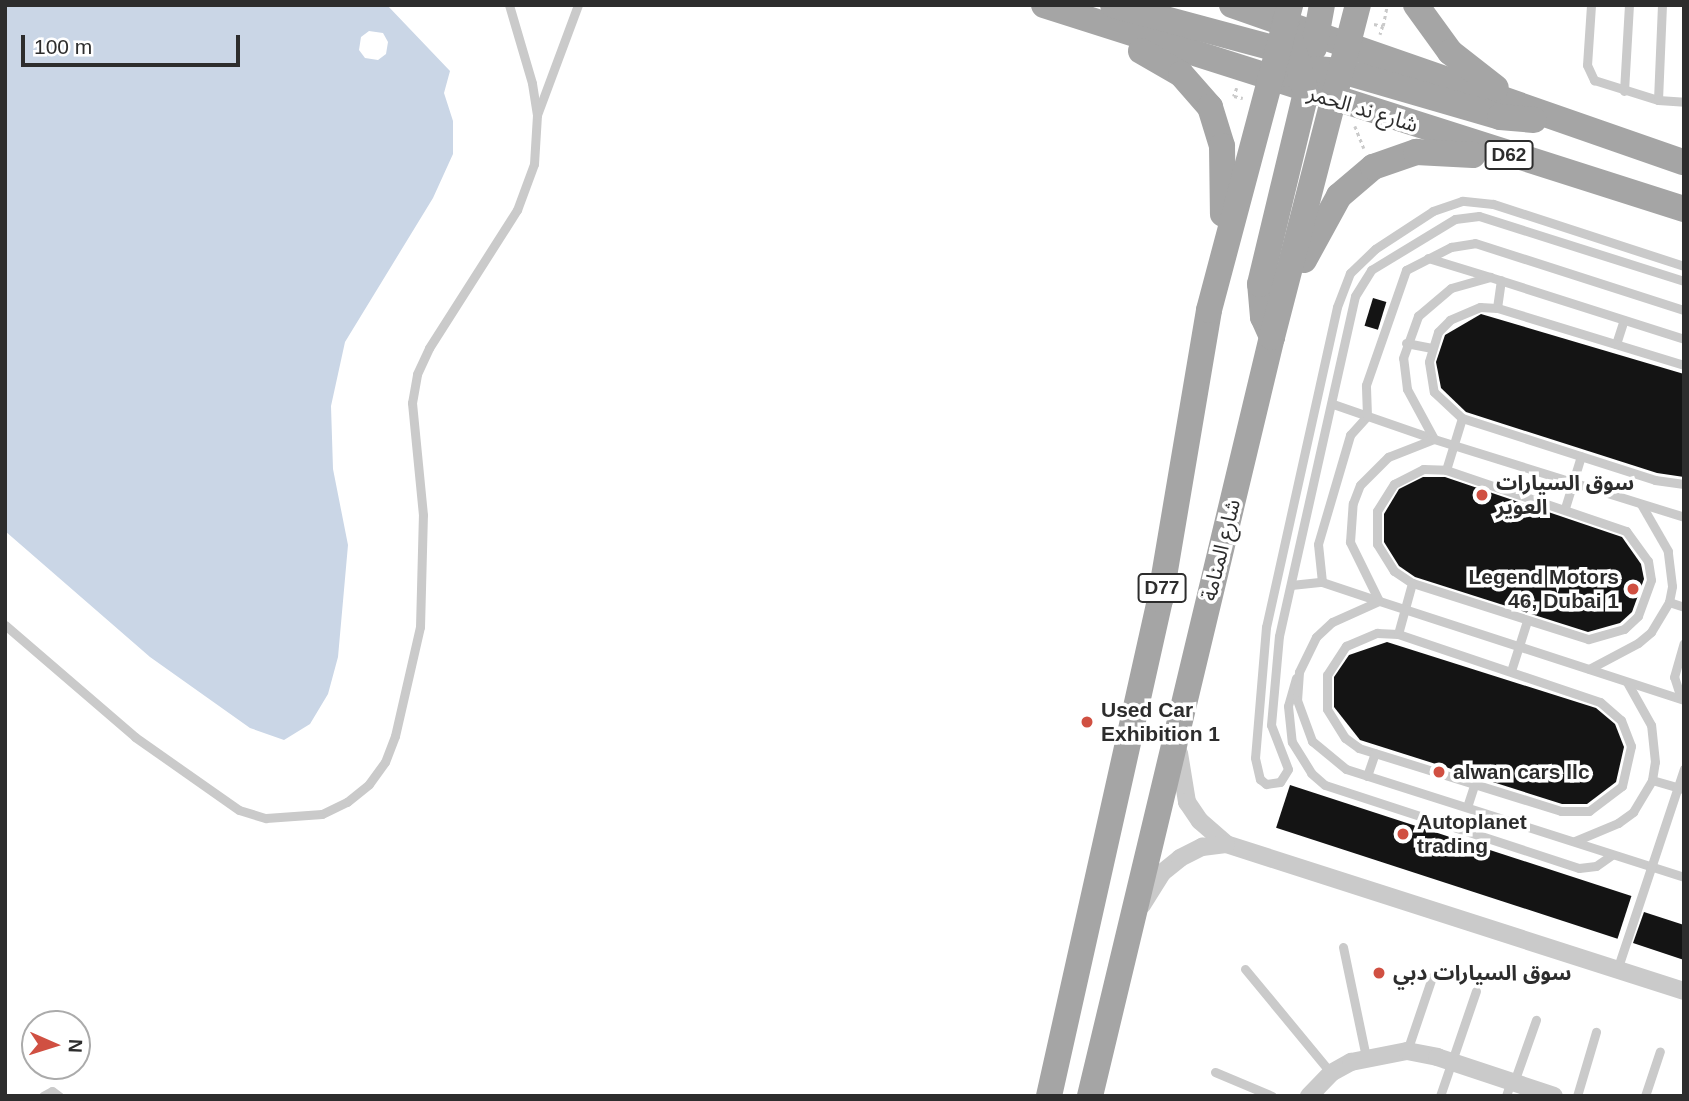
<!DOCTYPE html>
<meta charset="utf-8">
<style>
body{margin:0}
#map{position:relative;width:1689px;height:1101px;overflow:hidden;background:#fff;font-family:Helvetica,"Noto Sans Arabic",sans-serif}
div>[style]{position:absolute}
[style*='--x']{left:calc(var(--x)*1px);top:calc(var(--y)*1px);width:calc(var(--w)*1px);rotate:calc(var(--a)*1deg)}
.water>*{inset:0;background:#cad6e6}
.building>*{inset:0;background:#141414;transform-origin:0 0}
.path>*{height:2.5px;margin-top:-1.25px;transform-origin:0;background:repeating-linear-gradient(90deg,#cacaca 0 3.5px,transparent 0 7px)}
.service>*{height:9px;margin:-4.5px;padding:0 4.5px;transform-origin:4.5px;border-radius:4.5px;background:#cacaca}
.minor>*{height:18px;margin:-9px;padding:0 9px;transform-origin:9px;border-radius:9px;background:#cacaca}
.primary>*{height:26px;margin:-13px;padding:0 13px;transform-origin:13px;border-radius:13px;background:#a5a5a5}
.dots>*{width:19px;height:19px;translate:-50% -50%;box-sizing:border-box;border:4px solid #fff;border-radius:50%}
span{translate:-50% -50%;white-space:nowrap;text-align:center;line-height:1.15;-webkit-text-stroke:7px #fff;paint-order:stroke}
.shield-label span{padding:2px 5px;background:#fff;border:2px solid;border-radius:5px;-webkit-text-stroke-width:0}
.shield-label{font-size:19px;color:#2d2d2d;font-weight:700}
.street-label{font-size:21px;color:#2d2d2d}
.poi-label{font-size:21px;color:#2d2d2d;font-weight:700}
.left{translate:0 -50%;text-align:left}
.right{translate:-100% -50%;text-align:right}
.frame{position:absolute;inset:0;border:7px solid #2d2d2d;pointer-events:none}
.north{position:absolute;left:21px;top:1010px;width:70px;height:70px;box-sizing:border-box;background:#fff;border:2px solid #ababab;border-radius:50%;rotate:93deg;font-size:19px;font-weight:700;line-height:28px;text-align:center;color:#2d2d2d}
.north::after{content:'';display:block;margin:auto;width:24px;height:32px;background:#d05042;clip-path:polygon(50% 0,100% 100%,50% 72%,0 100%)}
.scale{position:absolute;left:21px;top:35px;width:219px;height:32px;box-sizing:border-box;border:4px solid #2d2d2d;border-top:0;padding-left:9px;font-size:21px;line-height:24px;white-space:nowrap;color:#2d2d2d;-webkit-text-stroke:5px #fff;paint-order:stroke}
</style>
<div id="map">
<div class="water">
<i style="clip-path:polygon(evenodd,5px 5px,387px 5px,450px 71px,444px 93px,453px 121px,453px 154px,433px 198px,345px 342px,331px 406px,333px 469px,348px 545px,338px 657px,328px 694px,310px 724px,284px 740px,250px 728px,150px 657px,5px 531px,5px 5px,369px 31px,383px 33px,388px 42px,386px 54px,378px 60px,365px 58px,359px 50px,361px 37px,369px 31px)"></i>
</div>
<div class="building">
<i style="left:1373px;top:298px;width:14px;height:29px;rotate:17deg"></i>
<i style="clip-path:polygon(1481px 314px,1684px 374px,1684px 477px,1657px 473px,1466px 412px,1441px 388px,1436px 362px,1445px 335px)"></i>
<i style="clip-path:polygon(1423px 477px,1445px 477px,1622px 537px,1641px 564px,1644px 579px,1632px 612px,1620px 623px,1588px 632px,1415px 577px,1399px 566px,1384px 542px,1384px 514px,1399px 489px)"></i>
<i style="clip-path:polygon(1387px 642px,1596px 708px,1615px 724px,1624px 747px,1616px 782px,1587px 804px,1562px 804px,1360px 740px,1334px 707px,1334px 677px,1349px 655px)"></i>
<i style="left:1290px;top:785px;width:359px;height:45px;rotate:18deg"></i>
<i style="clip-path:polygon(1644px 912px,1684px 925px,1684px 960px,1633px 943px)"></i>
</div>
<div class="path">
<i style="--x:1374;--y:24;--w:9;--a:13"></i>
<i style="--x:1383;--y:26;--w:9;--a:108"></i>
<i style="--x:1383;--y:26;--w:21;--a:-79"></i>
<i style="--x:1237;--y:88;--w:9;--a:111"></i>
<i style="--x:1234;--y:96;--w:9;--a:13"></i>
<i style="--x:1355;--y:126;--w:24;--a:68"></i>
</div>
<div class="service">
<i style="--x:1591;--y:5;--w:60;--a:93.8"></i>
<i style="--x:1587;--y:65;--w:17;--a:65"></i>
<i style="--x:1594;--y:80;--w:67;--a:17.4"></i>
<i style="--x:1658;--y:100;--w:26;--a:4"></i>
<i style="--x:1624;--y:91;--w:86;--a:-86.7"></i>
<i style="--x:1658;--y:100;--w:95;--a:-87.6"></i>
<i style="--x:537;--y:115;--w:117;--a:-69.6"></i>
<i style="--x:1428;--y:258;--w:65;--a:17"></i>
<i style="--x:1684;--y:266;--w:201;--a:-162"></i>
<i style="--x:1493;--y:204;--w:31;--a:-174"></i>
<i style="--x:1462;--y:201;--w:31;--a:161"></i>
<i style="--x:1433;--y:211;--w:69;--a:146.8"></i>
<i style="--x:1375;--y:249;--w:35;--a:136"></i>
<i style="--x:1350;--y:273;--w:36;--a:111"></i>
<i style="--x:1337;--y:307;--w:328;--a:102.5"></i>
<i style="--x:1266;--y:627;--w:131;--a:94.8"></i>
<i style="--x:1255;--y:758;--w:22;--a:77"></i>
<i style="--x:1260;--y:779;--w:8;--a:40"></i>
<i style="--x:1266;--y:784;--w:14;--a:-8"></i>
<i style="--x:1280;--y:782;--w:15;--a:-58"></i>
<i style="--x:1288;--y:769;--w:47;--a:-111.1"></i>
<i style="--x:1271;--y:725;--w:89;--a:-84.9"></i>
<i style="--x:1279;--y:636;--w:348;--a:-77.4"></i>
<i style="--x:1355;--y:296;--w:31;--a:-58"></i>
<i style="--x:1371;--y:270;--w:98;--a:-31.3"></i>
<i style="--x:1455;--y:219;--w:24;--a:-7"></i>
<i style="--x:1479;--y:216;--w:215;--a:17.6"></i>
<i style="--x:1497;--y:308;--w:28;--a:-82"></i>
<i style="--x:1406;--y:343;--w:25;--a:11"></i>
<i style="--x:1616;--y:344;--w:25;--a:-72"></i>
<i style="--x:1684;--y:365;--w:195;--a:-163"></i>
<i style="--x:1497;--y:308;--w:17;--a:-177"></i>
<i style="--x:1480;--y:307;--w:33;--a:157"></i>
<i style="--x:1450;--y:320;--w:17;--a:135"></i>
<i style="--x:1438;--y:332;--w:31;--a:107"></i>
<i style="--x:1429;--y:362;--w:30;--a:81"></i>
<i style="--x:1434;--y:392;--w:38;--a:43"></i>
<i style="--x:1462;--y:418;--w:203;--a:17.8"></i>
<i style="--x:1655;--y:480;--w:29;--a:8"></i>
<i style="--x:1333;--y:404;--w:107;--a:19.1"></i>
<i style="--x:1434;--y:439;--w:57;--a:-118.4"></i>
<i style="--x:1407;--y:389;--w:31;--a:-97"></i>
<i style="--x:1403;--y:358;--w:45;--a:-70.3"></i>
<i style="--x:1418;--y:316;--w:43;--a:-40.3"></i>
<i style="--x:1451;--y:288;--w:41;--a:-15.8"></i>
<i style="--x:1490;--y:277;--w:204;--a:17.7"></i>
<i style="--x:1423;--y:469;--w:23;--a:2"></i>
<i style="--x:1446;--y:470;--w:190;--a:18.7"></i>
<i style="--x:1626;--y:531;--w:37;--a:54"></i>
<i style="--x:1648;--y:561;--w:19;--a:81"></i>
<i style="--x:1651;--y:580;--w:38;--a:110"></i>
<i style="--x:1638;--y:616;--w:19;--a:137"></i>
<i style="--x:1624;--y:629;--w:37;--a:164"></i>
<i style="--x:1588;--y:639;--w:185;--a:-162.3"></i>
<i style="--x:1412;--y:583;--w:22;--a:-146"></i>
<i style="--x:1394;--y:571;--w:32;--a:-122"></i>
<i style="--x:1377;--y:544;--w:33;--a:-90"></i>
<i style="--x:1377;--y:511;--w:32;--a:-58"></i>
<i style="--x:1394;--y:484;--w:33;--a:-27"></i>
<i style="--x:1446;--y:470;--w:54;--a:-72.9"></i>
<i style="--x:1565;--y:508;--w:54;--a:-72.9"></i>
<i style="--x:1322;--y:582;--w:38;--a:-96"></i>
<i style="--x:1318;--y:544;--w:114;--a:-73.6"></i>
<i style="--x:1350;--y:435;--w:25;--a:-48"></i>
<i style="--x:1367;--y:416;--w:31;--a:-92"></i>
<i style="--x:1366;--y:385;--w:122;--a:-70.8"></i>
<i style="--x:1406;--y:270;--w:51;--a:-27.1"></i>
<i style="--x:1451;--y:247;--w:24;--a:-9"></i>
<i style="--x:1475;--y:243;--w:219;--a:17.8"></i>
<i style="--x:1291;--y:585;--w:31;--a:-6"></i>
<i style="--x:1322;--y:582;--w:60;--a:18.4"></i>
<i style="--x:1379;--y:601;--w:66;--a:-116.2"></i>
<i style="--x:1350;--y:542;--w:39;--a:-86"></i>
<i style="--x:1353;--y:503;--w:19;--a:-69"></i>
<i style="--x:1360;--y:485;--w:40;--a:-45"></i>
<i style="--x:1388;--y:457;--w:49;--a:-21.4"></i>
<i style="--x:1434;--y:439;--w:262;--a:17.3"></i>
<i style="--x:1669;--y:602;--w:16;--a:18"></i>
<i style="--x:5;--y:625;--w:172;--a:40.7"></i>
<i style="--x:135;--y:737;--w:127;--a:35.1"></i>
<i style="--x:239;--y:810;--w:28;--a:17"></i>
<i style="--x:266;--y:818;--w:56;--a:-4.1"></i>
<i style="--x:322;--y:814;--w:28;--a:-26"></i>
<i style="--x:347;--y:802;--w:28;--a:-39"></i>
<i style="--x:369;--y:784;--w:27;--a:-54"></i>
<i style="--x:385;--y:762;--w:28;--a:-69"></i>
<i style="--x:395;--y:736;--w:112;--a:-77.1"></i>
<i style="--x:420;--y:627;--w:112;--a:-88.5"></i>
<i style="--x:423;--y:515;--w:113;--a:-95.6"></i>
<i style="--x:412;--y:403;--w:29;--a:-80"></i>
<i style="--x:417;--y:374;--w:29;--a:-65"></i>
<i style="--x:429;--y:348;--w:164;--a:-57.5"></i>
<i style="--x:517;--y:210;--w:49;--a:-69.7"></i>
<i style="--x:534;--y:164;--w:49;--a:-86.5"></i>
<i style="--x:537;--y:115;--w:32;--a:-99"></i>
<i style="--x:532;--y:83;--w:81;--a:-106.4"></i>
<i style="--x:1377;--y:633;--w:21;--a:3"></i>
<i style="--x:1398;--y:634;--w:213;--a:18.6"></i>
<i style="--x:1600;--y:702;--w:28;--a:41"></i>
<i style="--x:1621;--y:720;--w:28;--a:69"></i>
<i style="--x:1631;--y:746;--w:41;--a:102.7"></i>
<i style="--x:1622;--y:786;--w:41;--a:142.9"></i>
<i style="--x:1589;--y:811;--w:28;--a:180"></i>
<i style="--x:1561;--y:811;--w:212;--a:-162.7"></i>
<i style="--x:1359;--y:748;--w:17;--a:-144"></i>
<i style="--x:1345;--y:738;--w:34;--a:-122"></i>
<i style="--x:1327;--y:709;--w:34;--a:-90"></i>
<i style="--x:1327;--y:675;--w:35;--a:-57"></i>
<i style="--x:1346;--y:646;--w:34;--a:-23"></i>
<i style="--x:1398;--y:634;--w:53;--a:-74.6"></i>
<i style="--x:1589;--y:669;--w:55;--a:-28"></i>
<i style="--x:1638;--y:643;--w:17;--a:-40"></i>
<i style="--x:1651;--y:632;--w:35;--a:-59"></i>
<i style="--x:1669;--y:602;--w:16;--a:-79"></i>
<i style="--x:1672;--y:586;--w:35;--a:-97"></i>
<i style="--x:1668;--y:551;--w:54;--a:-119.9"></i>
<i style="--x:1511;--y:671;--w:52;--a:-72.3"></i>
<i style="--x:1296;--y:678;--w:29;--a:106"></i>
<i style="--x:1288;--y:706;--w:36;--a:84"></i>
<i style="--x:1292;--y:742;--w:36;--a:58"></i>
<i style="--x:1311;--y:773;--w:18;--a:41"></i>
<i style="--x:1325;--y:785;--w:267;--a:18.1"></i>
<i style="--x:1579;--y:868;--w:17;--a:-7"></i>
<i style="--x:1596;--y:866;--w:19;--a:-35"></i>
<i style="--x:1681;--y:698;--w:22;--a:-108"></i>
<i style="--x:1674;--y:677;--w:35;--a:-74"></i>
<i style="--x:1684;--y:700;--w:321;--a:-162"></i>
<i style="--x:1379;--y:601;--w:51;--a:155.9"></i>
<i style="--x:1332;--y:622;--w:22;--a:137"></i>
<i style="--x:1316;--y:637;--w:39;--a:116"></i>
<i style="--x:1299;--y:672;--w:28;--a:94"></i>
<i style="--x:1297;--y:700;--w:44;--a:69.9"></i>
<i style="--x:1312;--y:741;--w:44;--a:39.5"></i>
<i style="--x:1346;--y:769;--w:355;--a:17.7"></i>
<i style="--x:1367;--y:776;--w:24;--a:-71"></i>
<i style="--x:1652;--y:780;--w:33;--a:16"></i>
<i style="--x:1467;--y:807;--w:23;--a:-72"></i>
<i style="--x:1575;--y:841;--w:47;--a:-22.7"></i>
<i style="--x:1618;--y:823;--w:19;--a:-36"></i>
<i style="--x:1633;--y:812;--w:37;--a:-59"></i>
<i style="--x:1652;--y:780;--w:18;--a:-81"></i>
<i style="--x:1655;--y:762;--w:37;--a:-96"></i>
<i style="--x:1651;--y:725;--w:49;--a:-119.2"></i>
<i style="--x:1343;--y:947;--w:112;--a:78.2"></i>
<i style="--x:1245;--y:969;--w:135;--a:50.4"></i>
<i style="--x:1617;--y:970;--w:212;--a:-71.6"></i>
<i style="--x:1407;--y:1051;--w:78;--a:-71.3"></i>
<i style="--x:1215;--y:1072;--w:62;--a:22.8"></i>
<i style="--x:1514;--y:1082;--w:66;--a:-70.5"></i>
<i style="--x:43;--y:1096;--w:10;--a:-29"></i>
<i style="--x:52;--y:1091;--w:9;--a:36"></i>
<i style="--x:1440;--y:1096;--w:111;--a:-71.1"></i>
<i style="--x:1506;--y:1096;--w:16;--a:-72"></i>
<i style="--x:1577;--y:1096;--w:67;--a:-73.5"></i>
<i style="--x:1645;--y:1096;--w:47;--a:-71.6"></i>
</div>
<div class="minor">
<i style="--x:1179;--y:753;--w:50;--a:80.7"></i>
<i style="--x:1187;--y:802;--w:23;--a:56"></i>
<i style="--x:1200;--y:821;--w:35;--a:41"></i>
<i style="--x:1226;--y:844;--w:481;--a:17.8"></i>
<i style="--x:1142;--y:905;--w:39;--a:-58"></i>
<i style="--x:1163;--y:872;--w:22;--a:-39"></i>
<i style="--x:1180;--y:858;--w:25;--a:-27"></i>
<i style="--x:1202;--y:847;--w:24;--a:-7"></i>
<i style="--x:1309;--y:1096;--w:32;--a:-46"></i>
<i style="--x:1331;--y:1073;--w:23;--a:-29"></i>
<i style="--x:1351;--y:1062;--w:57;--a:-11.1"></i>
<i style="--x:1407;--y:1051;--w:31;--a:11"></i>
<i style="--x:1437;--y:1057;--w:123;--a:18.4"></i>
</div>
<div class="primary">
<i style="--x:1044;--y:5;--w:672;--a:17.68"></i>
<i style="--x:1113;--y:5;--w:185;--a:15"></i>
<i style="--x:1232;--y:5;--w:478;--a:19.2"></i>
<i style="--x:1416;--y:5;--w:58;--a:54.1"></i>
<i style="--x:1450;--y:52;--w:58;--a:38"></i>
<i style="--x:1314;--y:48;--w:44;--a:-79.5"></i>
<i style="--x:1141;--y:51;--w:46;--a:29.9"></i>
<i style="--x:1181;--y:74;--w:44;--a:48.7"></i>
<i style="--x:1210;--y:107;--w:41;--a:72.9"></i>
<i style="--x:1222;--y:146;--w:68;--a:89.2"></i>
<i style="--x:1286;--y:74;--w:31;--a:-9"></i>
<i style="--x:1317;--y:69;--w:25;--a:5"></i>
<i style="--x:1342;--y:71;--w:165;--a:16.2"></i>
<i style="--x:1500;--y:117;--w:34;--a:5"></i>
<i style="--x:1304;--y:260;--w:73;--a:-61.3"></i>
<i style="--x:1339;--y:196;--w:45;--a:-40.5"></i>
<i style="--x:1373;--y:167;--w:46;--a:-19.2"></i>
<i style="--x:1416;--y:152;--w:57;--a:3"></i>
<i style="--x:1272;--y:337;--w:22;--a:-114"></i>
<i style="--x:1263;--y:317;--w:33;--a:-95"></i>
<i style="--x:1260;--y:284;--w:197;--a:-76.5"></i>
<i style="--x:1306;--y:92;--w:74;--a:-106.5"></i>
<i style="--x:1049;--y:1096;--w:508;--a:-77.39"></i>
<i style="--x:1160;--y:600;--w:294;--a:-80.4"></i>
<i style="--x:1209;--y:310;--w:316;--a:-75.1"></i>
<i style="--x:1090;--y:1096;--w:781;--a:-76.52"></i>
<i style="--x:1272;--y:337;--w:343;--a:-75.5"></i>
</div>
<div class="dots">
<i style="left:1482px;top:495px;background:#d05042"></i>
<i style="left:1633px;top:589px;background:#d05042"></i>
<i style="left:1087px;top:722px;background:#d05042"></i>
<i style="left:1439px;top:772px;background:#d05042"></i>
<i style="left:1403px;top:834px;background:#d05042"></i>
<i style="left:1379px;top:973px;background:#d05042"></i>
</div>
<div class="shield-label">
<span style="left:1509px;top:155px">D62</span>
<span style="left:1162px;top:588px">D77</span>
</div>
<div class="street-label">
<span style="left:1363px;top:109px;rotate:17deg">شارع ند الحمر</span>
<span style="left:1221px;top:550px;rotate:-76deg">شارع المنامة</span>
</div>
<div class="poi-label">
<span class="left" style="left:1496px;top:495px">سوق السيارات<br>العوير</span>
<span class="right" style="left:1619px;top:589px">Legend Motors<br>46, Dubai 1</span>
<span class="left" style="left:1101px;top:722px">Used Car<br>Exhibition 1</span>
<span class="left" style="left:1453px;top:772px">alwan cars llc</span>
<span class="left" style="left:1417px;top:834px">Autoplanet<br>trading</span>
<span class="left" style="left:1393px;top:973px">سوق السيارات دبي</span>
</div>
<div class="frame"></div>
<div class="north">N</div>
<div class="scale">100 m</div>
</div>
